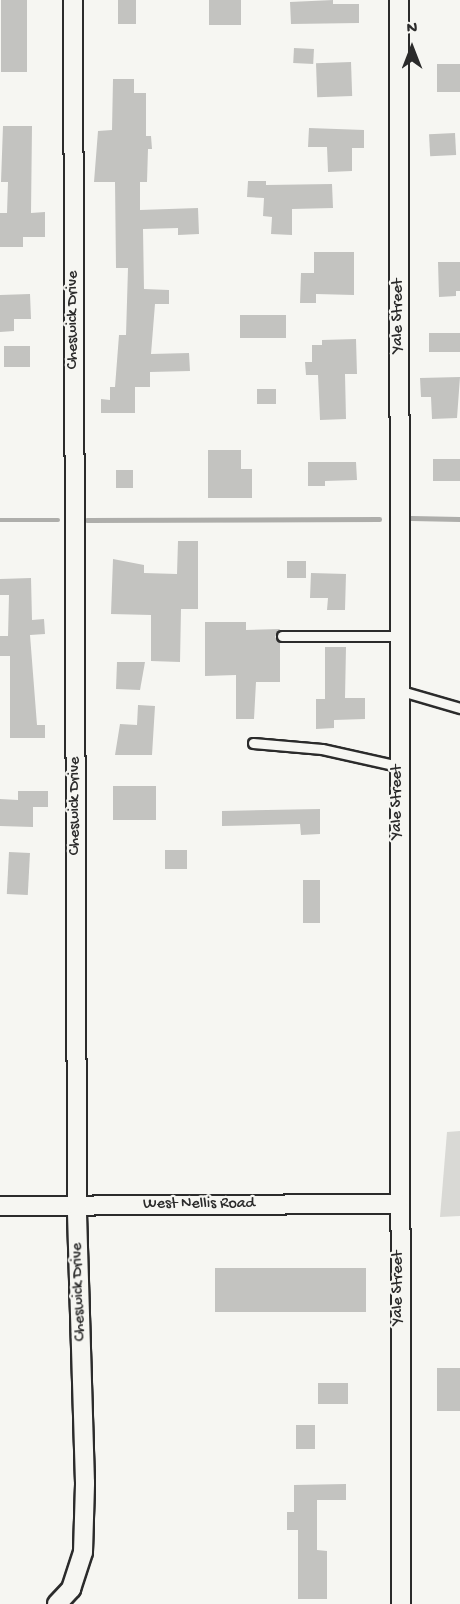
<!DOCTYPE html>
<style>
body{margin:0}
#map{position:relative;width:460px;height:1604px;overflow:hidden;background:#f6f6f2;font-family:"Gochi Hand",sans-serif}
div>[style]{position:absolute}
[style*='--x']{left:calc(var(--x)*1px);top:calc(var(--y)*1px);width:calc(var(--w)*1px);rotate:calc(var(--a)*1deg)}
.green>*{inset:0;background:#d9d9d5}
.stream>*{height:4.5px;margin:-2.25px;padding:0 2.25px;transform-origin:2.25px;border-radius:2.25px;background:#aeaeab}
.building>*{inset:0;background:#c3c3c0;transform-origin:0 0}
.roads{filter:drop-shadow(2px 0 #2b2b2b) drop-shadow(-2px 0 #2b2b2b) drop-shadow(0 2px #2b2b2b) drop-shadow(0 -2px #2b2b2b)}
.service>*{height:9px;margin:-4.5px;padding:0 4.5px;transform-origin:4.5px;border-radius:4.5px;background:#f6f6f2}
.minor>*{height:18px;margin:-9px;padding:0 9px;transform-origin:9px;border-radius:9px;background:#f6f6f2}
span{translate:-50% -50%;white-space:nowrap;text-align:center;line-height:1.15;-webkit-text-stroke:4.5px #f6f6f2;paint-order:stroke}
.street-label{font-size:16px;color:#2b2b2b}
.north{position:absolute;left:382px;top:18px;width:60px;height:60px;-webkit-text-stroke:4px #f6f6f2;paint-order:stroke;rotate:0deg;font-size:16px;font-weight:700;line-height:24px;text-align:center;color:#2b2b2b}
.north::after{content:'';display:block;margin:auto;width:21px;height:27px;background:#2b2b2b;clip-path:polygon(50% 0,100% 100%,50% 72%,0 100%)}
</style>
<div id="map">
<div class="green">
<i style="clip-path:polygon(460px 1131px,460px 1216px,440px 1217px,447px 1132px)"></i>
</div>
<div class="stream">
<i style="--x:411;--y:518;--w:49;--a:1.2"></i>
<i style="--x:0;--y:520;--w:58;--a:0"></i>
<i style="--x:87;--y:520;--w:292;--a:-0.2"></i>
</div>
<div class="building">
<i style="left:1px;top:0;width:26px;height:72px"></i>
<i style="left:118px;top:0;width:18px;height:24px"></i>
<i style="left:209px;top:0;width:32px;height:25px"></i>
<i style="clip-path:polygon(333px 0,333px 4px,359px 4px,359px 23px,291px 24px,290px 2px)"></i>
<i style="left:294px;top:48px;width:20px;height:15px;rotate:3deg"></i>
<i style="left:351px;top:62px;width:34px;height:35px;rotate:88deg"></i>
<i style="left:460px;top:64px;width:28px;height:23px;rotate:90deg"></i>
<i style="clip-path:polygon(113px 79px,134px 79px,134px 93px,146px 93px,146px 136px,151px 136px,152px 149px,148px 149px,147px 182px,140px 182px,140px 210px,198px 208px,199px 234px,178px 235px,178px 228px,143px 229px,144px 289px,169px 290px,169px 304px,155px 304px,151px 354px,189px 353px,190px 371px,150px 372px,150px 387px,135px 387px,135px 413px,101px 413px,101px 399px,110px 400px,110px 387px,115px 387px,119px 335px,126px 335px,128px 268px,116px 268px,115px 182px,94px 182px,98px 131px,112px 130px)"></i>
<i style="clip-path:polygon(3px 126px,32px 126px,31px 213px,45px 212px,45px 237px,23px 237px,23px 247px,0 247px,0 213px,7px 213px,8px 182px,1px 182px)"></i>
<i style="clip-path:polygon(309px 128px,364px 130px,364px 148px,352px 148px,352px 171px,328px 172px,327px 147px,308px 147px)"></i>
<i style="left:455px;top:133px;width:22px;height:26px;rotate:87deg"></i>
<i style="clip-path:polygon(248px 181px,266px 181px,266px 185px,332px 184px,333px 208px,292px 209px,292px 235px,271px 234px,272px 217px,263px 216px,264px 198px,247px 197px)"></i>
<i style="clip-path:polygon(314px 252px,354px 252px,354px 295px,316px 294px,316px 303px,300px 303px,301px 273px,314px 273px)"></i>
<i style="clip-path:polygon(438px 262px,460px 262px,460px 291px,456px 291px,456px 296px,439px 297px)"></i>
<i style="clip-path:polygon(30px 294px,31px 319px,14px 319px,14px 331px,0 332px,0 295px)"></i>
<i style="left:240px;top:315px;width:46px;height:23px"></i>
<i style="left:429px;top:333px;width:31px;height:19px"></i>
<i style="clip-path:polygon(356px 339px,357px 374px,345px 374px,346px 419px,320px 420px,318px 375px,306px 375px,305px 362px,312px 362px,312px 345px,322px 345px,322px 340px)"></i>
<i style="left:4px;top:346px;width:26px;height:21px"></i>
<i style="clip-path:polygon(460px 377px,457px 418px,432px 419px,431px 397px,421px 397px,420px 378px)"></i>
<i style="left:257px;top:389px;width:19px;height:15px"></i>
<i style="clip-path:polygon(208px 450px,241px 450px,241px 469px,252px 469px,252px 498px,208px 498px)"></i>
<i style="left:460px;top:459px;width:22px;height:27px;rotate:90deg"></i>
<i style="clip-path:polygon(308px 462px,356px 462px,357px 480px,325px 481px,325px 486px,308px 486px)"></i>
<i style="left:116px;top:470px;width:17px;height:18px"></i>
<i style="clip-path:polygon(178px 541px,198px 541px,198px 609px,181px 609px,180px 662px,151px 661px,151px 615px,111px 614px,113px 559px,144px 565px,144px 573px,177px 574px)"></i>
<i style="left:287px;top:561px;width:19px;height:17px"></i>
<i style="clip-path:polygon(311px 573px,346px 574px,345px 610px,327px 610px,328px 598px,310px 598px)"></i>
<i style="clip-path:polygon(31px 578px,32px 620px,44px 619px,45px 634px,30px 635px,37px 725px,45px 725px,45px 738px,10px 738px,10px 656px,0 656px,0 636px,8px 636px,9px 595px,0 595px,0 579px)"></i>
<i style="clip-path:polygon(205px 622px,246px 622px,246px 630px,280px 629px,275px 637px,280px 642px,280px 682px,256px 682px,254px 719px,236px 719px,236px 675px,205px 676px)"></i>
<i style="clip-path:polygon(325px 647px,346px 647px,345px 698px,365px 698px,365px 719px,334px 720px,334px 728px,316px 729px,316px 699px,325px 699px)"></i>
<i style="clip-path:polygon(117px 662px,145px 662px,140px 690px,116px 689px)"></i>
<i style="clip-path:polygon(138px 705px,155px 706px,152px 755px,115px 755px,120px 724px,137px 725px)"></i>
<i style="left:113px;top:786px;width:43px;height:34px"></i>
<i style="clip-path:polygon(18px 791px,48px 791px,48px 807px,33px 807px,33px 827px,0 826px,0 799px,18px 800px)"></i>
<i style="clip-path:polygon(320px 809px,320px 834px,301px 835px,300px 824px,222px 826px,222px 811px)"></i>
<i style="left:165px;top:850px;width:22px;height:19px"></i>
<i style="left:9px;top:852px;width:21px;height:42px;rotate:3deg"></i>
<i style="left:303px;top:880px;width:17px;height:43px"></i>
<i style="left:366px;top:1268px;width:44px;height:151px;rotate:90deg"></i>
<i style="left:437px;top:1368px;width:23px;height:43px"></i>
<i style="left:318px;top:1383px;width:30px;height:21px"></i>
<i style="left:296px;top:1425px;width:19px;height:24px"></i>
<i style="clip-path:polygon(346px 1484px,346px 1500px,317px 1500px,317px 1550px,327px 1551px,327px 1599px,298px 1599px,298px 1530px,287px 1530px,287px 1512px,294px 1512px,294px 1485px)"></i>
</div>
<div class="roads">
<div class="service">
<i style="--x:282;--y:636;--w:116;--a:0"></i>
<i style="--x:398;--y:690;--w:65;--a:16.2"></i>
<i style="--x:253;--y:743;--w:69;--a:5"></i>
<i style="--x:322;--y:749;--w:78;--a:12.6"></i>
</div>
<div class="minor">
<i style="--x:399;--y:0;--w:1604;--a:89.93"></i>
<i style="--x:0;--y:1206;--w:398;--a:-0.3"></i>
<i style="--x:57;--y:1604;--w:21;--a:-47"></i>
<i style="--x:71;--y:1589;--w:39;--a:-72"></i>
<i style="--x:83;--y:1552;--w:69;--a:-88.3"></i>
<i style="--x:85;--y:1483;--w:277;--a:-91.7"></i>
<i style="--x:77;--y:1206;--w:1206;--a:-90.19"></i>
</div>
</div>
<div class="street-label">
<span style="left:399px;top:316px;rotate:-90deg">Yale Street</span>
<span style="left:74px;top:320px;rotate:-90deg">Cheswick Drive</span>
<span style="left:398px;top:802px;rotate:-90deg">Yale Street</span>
<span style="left:76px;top:806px;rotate:-90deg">Cheswick Drive</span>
<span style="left:199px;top:1205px">West Nellis Road</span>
<span style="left:399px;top:1288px;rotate:-90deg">Yale Street</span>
<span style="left:80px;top:1292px;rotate:-92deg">Cheswick Drive</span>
</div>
<div class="north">N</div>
</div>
